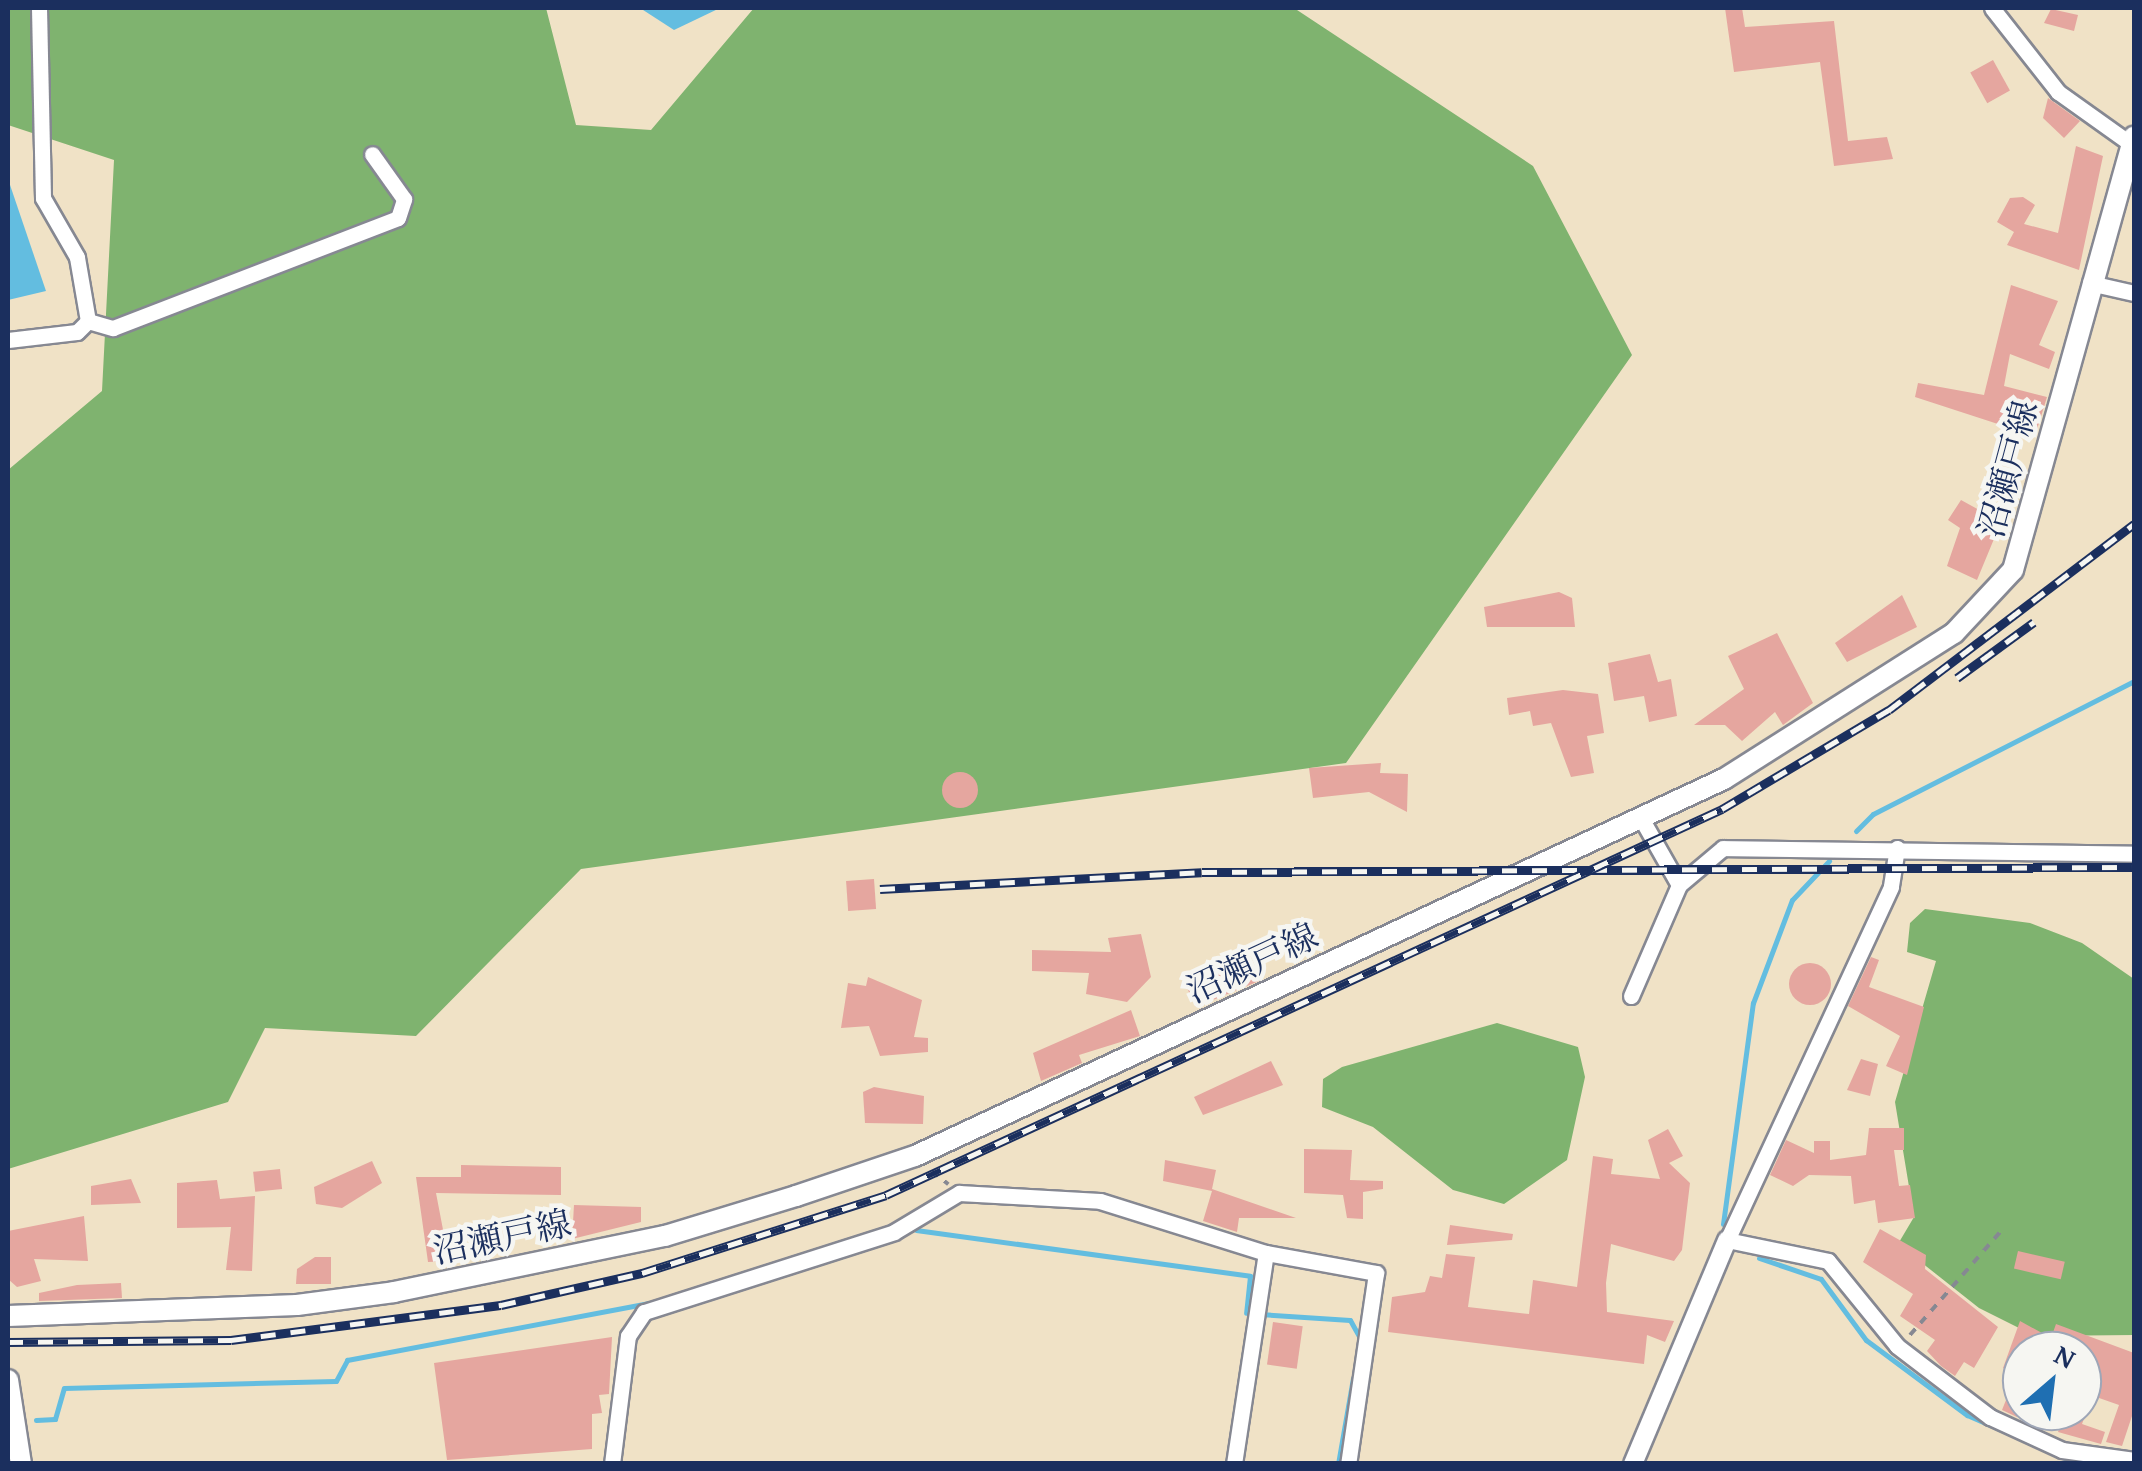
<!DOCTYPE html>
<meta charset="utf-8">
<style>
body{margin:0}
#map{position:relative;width:2142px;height:1471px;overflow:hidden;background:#f0e2c6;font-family:"Gentium Book Plus","Noto Serif JP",serif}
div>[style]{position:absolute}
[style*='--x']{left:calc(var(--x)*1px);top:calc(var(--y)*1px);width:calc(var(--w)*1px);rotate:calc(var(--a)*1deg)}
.forest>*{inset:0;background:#7fb36f}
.water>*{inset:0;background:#63bde0}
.stream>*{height:5px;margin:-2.5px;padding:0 2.5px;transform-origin:2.5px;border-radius:2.5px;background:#63bde0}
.building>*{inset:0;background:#e5a69f;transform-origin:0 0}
.round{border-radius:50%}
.path>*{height:4px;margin-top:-2px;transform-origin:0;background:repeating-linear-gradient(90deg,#868892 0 8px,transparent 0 16px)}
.roads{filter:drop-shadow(2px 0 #868892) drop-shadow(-2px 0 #868892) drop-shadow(0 2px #868892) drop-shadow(0 -2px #868892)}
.minor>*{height:15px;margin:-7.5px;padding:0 7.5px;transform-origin:7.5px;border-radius:7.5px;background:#fff}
.tertiary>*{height:18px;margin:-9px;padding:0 9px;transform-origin:9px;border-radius:9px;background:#fff}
.secondary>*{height:20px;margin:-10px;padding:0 10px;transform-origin:10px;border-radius:10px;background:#fff}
.rail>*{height:9px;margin-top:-4.5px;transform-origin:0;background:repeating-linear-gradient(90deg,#f6f6f2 0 15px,#1b2f5e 0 30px);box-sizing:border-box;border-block:2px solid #1b2f5e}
span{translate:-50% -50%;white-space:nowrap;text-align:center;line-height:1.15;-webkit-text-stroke:9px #f6f6f2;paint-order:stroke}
.street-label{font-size:35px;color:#1b2f5e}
.frame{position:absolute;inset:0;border:10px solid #1b2f5e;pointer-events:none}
.north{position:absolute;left:2002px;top:1331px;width:100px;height:100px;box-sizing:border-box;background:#f6f6f2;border:2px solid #9ea6b7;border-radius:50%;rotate:28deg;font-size:28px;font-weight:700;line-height:40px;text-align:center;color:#1b2f5e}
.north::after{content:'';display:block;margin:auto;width:35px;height:45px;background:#1f6fb2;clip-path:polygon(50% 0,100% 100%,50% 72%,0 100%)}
</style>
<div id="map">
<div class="forest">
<i style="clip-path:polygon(8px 8px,546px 8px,576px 125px,651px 130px,754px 8px,1294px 8px,1533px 166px,1632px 355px,1346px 763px,581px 869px,416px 1036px,265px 1028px,228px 1102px,8px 1169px,8px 470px,102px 391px,114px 160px,8px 125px)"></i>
<i style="clip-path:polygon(1925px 909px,2030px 923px,2082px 943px,2134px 979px,2134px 1335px,2035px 1336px,1979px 1308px,1898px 1244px,1914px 1217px,1895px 1102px,1936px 961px,1907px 952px,1910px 923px)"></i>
<i style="clip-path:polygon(1497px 1023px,1578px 1047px,1585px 1077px,1567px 1160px,1504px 1204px,1453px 1190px,1373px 1127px,1322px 1107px,1323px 1079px,1342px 1067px)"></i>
</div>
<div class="water">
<i style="clip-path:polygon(640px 8px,720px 8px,674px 30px)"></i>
<i style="clip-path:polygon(8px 179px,46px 291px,8px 300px)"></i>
</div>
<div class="stream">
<i style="--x:1856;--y:831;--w:24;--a:-45"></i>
<i style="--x:1873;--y:814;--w:293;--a:-27"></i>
<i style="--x:1723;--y:1224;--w:223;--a:-82.3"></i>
<i style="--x:1753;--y:1003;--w:110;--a:-69.3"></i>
<i style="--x:1792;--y:900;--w:54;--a:-46.5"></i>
<i style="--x:916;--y:1230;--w:337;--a:7.8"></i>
<i style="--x:1250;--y:1276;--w:37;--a:96"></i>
<i style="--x:1759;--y:1258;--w:65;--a:18.7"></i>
<i style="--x:1821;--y:1279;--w:76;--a:53.6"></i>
<i style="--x:1866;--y:1340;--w:126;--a:36.6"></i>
<i style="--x:1967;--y:1415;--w:122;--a:23.6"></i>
<i style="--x:1260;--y:1314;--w:90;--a:3.8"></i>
<i style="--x:1350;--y:1320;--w:21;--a:61"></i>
<i style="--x:36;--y:1420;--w:19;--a:-3"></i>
<i style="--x:55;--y:1419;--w:32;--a:-74"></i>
<i style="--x:64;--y:1388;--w:272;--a:-1.5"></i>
<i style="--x:336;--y:1381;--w:24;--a:-62"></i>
<i style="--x:347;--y:1360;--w:306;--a:-10.7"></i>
<i style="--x:1338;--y:1464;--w:87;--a:-80.1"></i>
</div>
<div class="building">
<i style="clip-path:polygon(1725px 8px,1742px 8px,1745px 27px,1834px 21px,1848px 141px,1887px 137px,1893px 159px,1834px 166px,1820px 62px,1734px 72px)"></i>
<i style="clip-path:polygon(2051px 9px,2078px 15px,2074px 31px,2044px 23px)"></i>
<i style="left:1993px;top:60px;width:35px;height:26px;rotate:61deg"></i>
<i style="clip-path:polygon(2048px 98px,2080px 121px,2064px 138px,2043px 118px)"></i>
<i style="clip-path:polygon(2076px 146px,2103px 156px,2079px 270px,2007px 245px,2014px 232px,1997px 222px,2010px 198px,2023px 197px,2035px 205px,2024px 224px,2058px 233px)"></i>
<i style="clip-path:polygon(2011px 285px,2058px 301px,2039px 345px,2055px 352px,2049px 369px,2010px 354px,2004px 386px,2047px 397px,2035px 436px,1915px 397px,1918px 383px,1984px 395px)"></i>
<i style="clip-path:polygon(1961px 500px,2001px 522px,1977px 580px,1947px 566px,1960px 528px,1948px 520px)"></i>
<i style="clip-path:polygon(1559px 592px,1572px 598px,1575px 627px,1487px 627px,1484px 607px)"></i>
<i style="clip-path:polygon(1902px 595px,1917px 627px,1847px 662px,1835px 643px)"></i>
<i style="clip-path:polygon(1777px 633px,1813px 703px,1783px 725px,1775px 712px,1742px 741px,1725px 725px,1694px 725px,1744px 689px,1728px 656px)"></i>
<i style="clip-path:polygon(1650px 654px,1658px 682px,1671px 679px,1677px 716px,1649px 722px,1644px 696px,1614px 701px,1608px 663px)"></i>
<i style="clip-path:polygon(1563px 690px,1598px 694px,1604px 733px,1587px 736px,1594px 773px,1571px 777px,1551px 723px,1533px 726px,1530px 711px,1509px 715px,1507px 698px)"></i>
<i style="clip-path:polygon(1381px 763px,1380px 773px,1408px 774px,1407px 812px,1369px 792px,1313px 798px,1309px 768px)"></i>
<i class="round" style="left:942px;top:772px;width:36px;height:36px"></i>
<i style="left:874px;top:879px;width:30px;height:28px;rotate:86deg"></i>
<i style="clip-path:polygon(1141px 934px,1151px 977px,1127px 1002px,1086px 994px,1089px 973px,1032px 971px,1032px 950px,1111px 952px,1108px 938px)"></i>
<i style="clip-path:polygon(1871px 957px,1879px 960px,1869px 987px,1924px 1007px,1907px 1075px,1886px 1066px,1900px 1036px,1848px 1006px)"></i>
<i style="clip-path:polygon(1244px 960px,1259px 981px,1196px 1007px,1187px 988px)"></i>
<i class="round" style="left:1789px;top:963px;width:42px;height:42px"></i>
<i style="clip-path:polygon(868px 977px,922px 1000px,914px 1037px,928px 1038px,928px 1052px,880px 1056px,869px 1026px,841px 1028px,848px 983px,866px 986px)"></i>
<i style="clip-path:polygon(1131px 1010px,1140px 1036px,1079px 1055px,1082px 1063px,1041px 1081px,1033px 1053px)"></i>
<i style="clip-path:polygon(1861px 1059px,1878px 1064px,1870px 1096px,1847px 1090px)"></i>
<i style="clip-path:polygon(1271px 1061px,1283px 1085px,1203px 1115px,1194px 1097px)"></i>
<i style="clip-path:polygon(874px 1087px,924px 1096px,923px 1124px,865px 1123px,863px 1092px)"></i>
<i style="clip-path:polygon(1869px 1128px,1904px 1128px,1904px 1150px,1894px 1150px,1899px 1186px,1910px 1185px,1915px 1218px,1878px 1223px,1875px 1200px,1854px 1204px,1851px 1176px,1809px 1175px,1793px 1186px,1770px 1175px,1786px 1140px,1814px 1153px,1814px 1141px,1830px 1141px,1830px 1160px,1866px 1155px)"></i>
<i style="clip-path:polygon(1668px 1129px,1683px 1156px,1669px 1163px,1690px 1183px,1682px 1250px,1674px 1261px,1611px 1244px,1606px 1283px,1607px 1312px,1674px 1321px,1665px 1342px,1647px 1335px,1644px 1364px,1388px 1332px,1392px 1297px,1425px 1292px,1430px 1276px,1442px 1278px,1446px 1254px,1475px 1257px,1468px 1307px,1529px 1314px,1533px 1280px,1577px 1287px,1593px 1156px,1613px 1159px,1611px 1174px,1660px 1179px,1648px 1140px)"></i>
<i style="clip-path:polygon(1304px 1149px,1352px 1150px,1350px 1180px,1383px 1181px,1383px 1189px,1363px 1192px,1363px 1219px,1347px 1218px,1343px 1195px,1304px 1193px)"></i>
<i style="clip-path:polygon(1165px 1160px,1216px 1170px,1212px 1189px,1296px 1218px,1239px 1218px,1237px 1232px,1203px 1221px,1212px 1191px,1163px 1181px)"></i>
<i style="clip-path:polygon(372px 1161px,382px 1183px,342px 1208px,316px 1204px,314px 1187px)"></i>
<i style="clip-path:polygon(461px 1165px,561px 1167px,561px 1195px,436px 1193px,449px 1261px,428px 1262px,416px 1177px,461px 1177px)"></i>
<i style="left:280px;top:1169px;width:20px;height:27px;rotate:84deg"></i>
<i style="clip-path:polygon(131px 1179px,141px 1203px,91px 1205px,91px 1186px)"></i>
<i style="clip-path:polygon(217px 1180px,220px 1199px,255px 1196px,252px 1271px,226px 1270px,231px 1227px,177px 1228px,177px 1183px)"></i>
<i style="clip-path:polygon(574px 1205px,641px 1207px,641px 1222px,572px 1239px)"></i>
<i style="clip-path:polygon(84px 1216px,88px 1261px,34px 1259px,41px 1281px,17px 1287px,8px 1279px,8px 1231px)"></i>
<i style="clip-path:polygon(1450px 1225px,1513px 1234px,1512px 1240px,1447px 1245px)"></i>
<i style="clip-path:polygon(1880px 1229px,1926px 1255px,1925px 1269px,1998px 1327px,1974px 1368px,1964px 1362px,1955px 1376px,1941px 1366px,1927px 1351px,1935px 1340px,1900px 1316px,1913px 1294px,1863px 1262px)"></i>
<i style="left:2018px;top:1251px;width:48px;height:18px;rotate:13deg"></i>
<i style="clip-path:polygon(315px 1257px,331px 1257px,331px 1284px,296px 1284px,297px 1269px)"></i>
<i style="clip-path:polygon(121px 1283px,122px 1298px,39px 1301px,39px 1293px,77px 1285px)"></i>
<i style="clip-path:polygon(2020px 1321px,2051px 1338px,2056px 1324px,2134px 1353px,2134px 1410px,2122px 1446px,2106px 1442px,2119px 1405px,2082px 1392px,2082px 1351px,2022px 1351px,2022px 1403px,2017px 1417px,2002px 1410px,2016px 1375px,2003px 1368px)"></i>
<i style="left:1273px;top:1322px;width:30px;height:43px;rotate:8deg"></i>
<i style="clip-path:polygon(612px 1337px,609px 1394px,599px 1395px,602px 1413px,592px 1414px,592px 1449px,447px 1460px,434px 1363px)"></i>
<i style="clip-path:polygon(2066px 1411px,2087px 1411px,2082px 1424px,2105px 1432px,2101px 1444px,2058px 1432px)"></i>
</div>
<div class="path">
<i style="--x:932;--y:1171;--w:21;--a:39"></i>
<i style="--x:1910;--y:1335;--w:140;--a:-48.8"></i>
</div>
<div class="roads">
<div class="minor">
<i style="--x:1992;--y:8;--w:107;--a:51.8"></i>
<i style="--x:2058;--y:92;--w:90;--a:35.5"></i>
<i style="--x:2090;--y:283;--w:45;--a:12.8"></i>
<i style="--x:88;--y:321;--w:26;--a:16"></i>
<i style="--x:113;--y:328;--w:305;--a:-21.1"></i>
<i style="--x:398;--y:218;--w:20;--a:-72"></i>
<i style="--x:404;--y:199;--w:55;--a:-125.4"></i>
<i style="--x:8;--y:340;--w:69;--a:-6.6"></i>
<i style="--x:77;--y:332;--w:16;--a:-45"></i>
<i style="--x:88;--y:321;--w:65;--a:-99.8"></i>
<i style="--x:77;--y:257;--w:68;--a:-120"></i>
<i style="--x:43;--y:198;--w:190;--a:-91.2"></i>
<i style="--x:1641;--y:818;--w:77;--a:60.4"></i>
<i style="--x:1897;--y:848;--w:39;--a:99"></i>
<i style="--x:1891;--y:887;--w:389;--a:114.9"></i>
<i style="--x:1727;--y:1240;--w:103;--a:11.7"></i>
<i style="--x:1828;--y:1261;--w:109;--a:50.9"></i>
<i style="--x:1897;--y:1346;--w:117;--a:37.4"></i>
<i style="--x:1990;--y:1417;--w:79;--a:24.6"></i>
<i style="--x:2062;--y:1450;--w:73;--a:7.9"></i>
<i style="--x:1631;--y:996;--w:121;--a:-66.6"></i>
<i style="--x:1679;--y:885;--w:57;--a:-40.1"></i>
<i style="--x:1723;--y:848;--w:411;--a:0.8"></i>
<i style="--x:612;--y:1464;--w:129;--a:-82.9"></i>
<i style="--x:628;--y:1336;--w:29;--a:-56"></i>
<i style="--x:644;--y:1312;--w:262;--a:-17.7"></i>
<i style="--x:894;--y:1232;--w:76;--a:-31"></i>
<i style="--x:959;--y:1193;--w:141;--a:3.2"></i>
<i style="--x:1100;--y:1201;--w:174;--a:17.4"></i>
<i style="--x:1266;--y:1253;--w:112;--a:10.3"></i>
<i style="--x:1376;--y:1273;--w:193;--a:98.3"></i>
<i style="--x:1234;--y:1464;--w:213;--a:-81.4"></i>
</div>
<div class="tertiary">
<i style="--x:1633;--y:1464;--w:243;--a:-67.2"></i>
</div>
<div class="secondary">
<i style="--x:8;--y:1316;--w:289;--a:-2.2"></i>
<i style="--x:297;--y:1305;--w:98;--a:-7.6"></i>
<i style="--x:394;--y:1292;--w:277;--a:-11.7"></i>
<i style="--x:665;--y:1236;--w:137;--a:-17"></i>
<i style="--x:796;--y:1196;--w:126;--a:-18.6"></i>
<i style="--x:915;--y:1156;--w:893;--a:-24.99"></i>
<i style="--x:1724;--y:779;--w:272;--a:-32.4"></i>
<i style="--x:1954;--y:633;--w:86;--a:-46.9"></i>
<i style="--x:2013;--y:570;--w:450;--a:-74.4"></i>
<i style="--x:8;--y:1380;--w:85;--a:81.2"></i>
</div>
</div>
<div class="rail">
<i style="--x:1957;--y:678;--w:95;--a:-36"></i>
<i style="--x:880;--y:889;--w:322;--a:-3"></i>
<i style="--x:1202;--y:872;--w:932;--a:-0.31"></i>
<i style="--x:8;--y:1342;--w:223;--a:-0.5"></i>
<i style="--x:231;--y:1340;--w:272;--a:-7.4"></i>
<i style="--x:501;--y:1305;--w:145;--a:-12.8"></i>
<i style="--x:642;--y:1273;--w:256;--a:-17.7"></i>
<i style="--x:886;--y:1195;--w:921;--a:-24.78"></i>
<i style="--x:1722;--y:809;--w:194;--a:-30.7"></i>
<i style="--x:1889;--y:710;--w:308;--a:-37.2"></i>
</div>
<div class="street-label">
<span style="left:2008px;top:469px;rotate:-75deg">沼瀬戸線</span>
<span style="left:1252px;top:963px;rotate:-25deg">沼瀬戸線</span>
<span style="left:502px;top:1237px;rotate:-12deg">沼瀬戸線</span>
</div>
<div class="frame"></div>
<div class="north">N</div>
</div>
